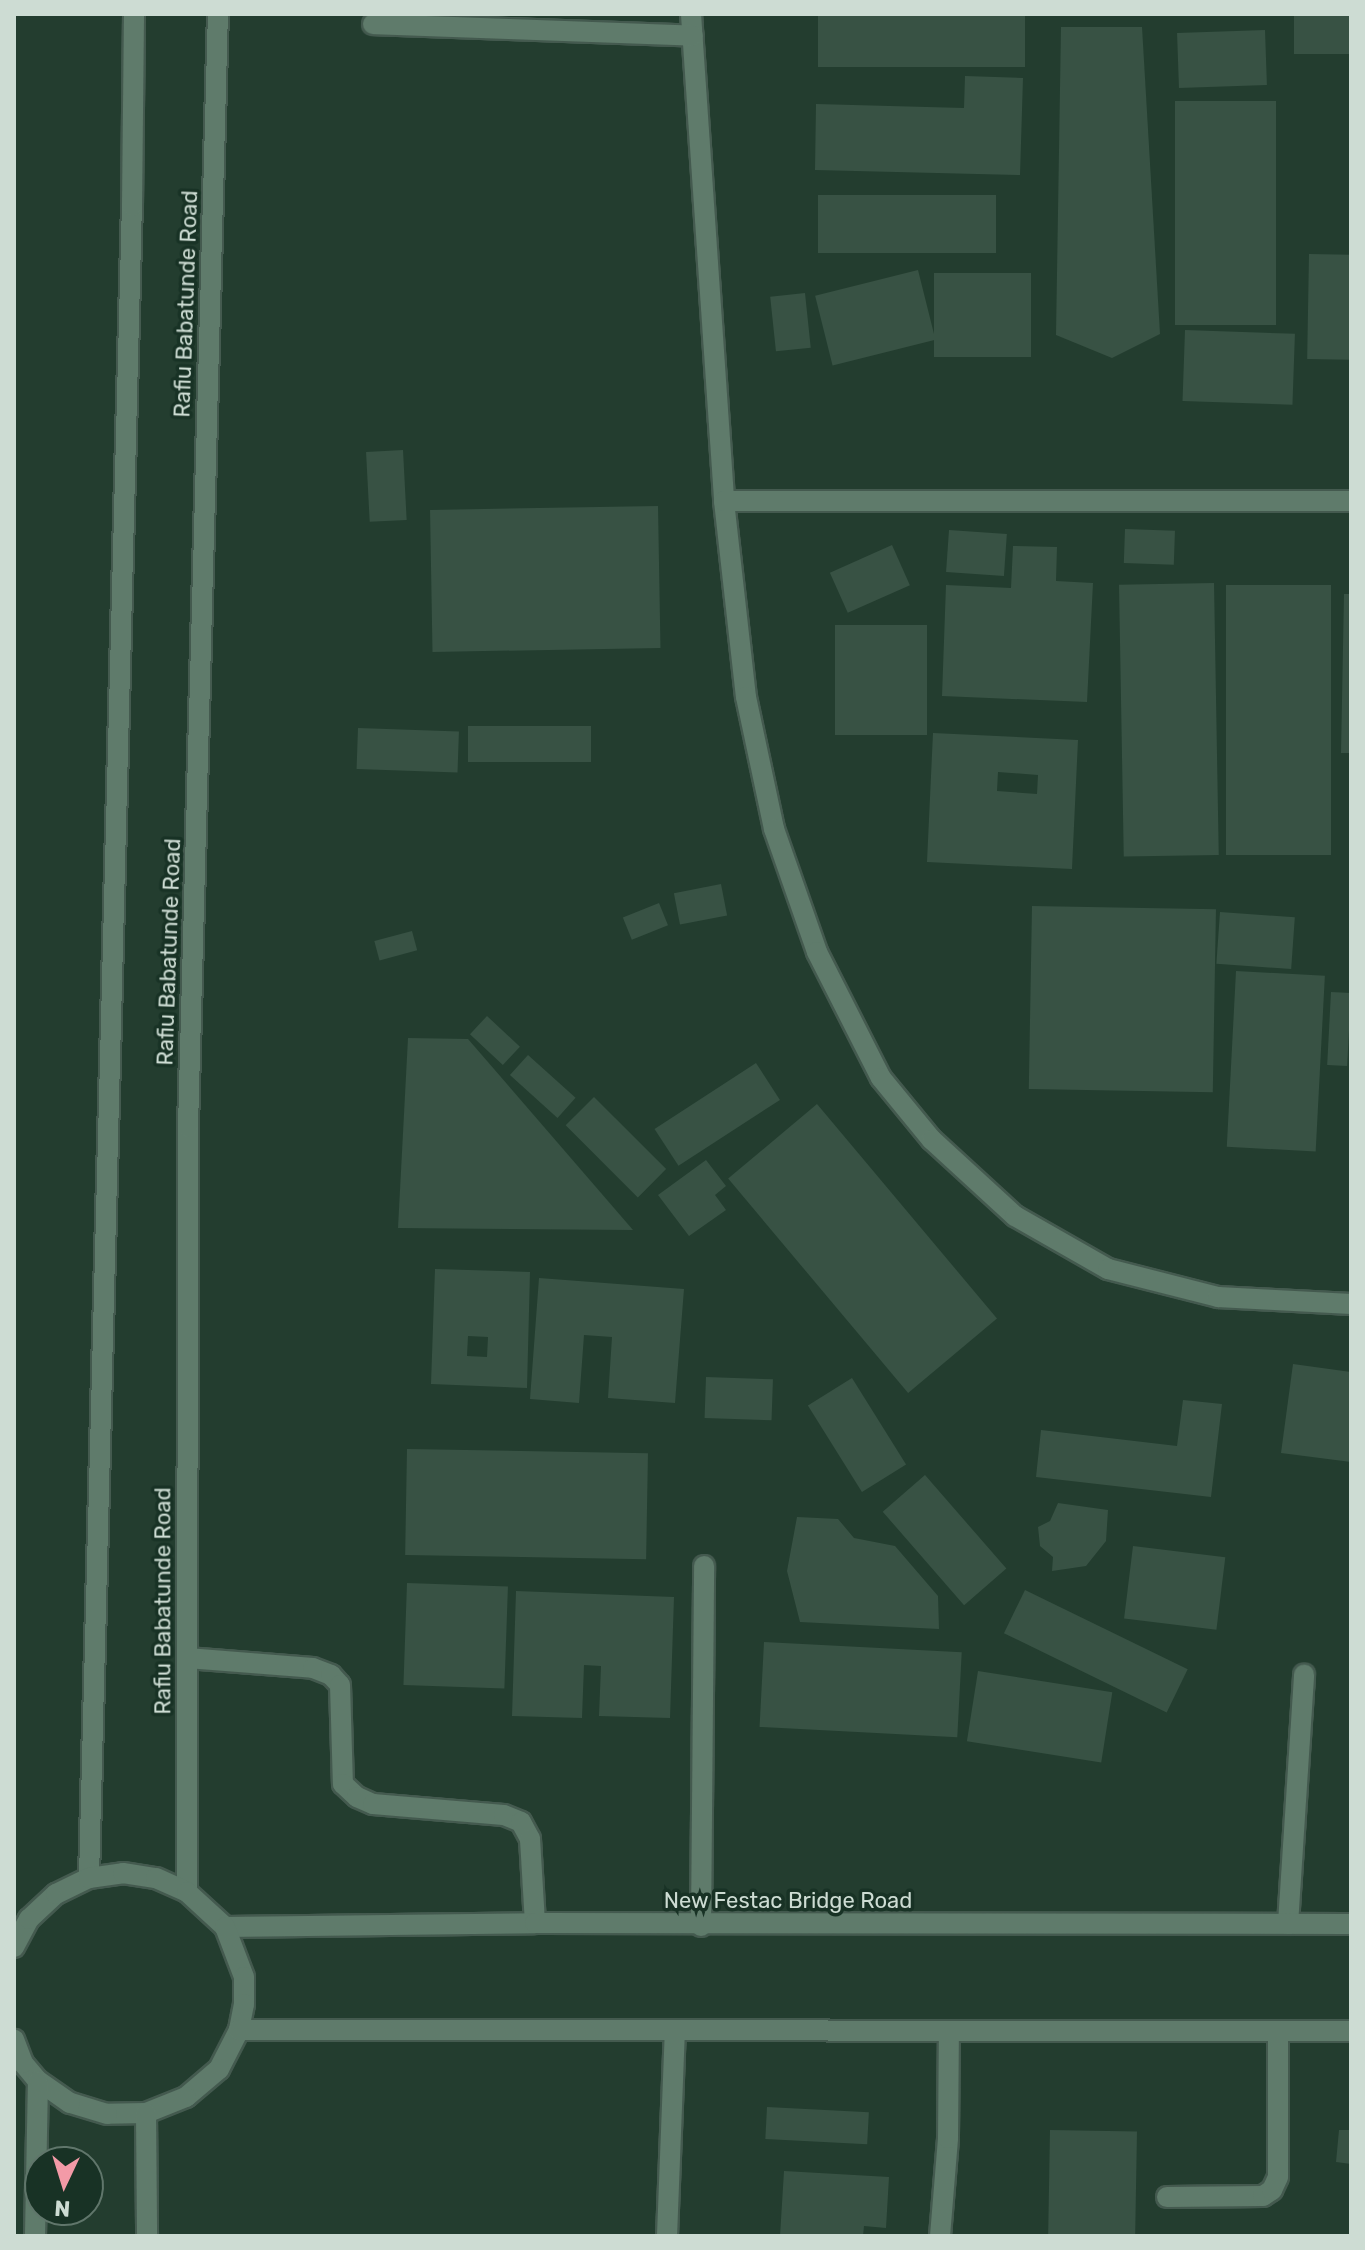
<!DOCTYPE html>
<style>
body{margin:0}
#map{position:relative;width:1365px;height:2250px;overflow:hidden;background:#233d2f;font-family:Rubik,sans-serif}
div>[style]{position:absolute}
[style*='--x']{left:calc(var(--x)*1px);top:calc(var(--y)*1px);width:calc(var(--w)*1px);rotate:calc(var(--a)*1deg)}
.building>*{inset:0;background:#385244;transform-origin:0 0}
.roads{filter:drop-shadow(2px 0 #445a4f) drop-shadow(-2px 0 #445a4f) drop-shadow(0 2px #445a4f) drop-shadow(0 -2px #445a4f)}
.lane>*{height:20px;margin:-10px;padding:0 10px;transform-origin:10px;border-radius:10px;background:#5f7b6b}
.street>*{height:20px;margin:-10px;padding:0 10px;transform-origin:10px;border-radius:10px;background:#5f7b6b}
.secondary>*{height:20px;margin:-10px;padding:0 10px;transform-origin:10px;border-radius:10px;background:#5f7b6b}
span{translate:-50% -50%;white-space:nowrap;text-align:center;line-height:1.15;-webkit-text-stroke:7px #183225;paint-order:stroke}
.street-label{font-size:22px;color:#cddcd3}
.frame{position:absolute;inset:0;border:16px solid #cddcd3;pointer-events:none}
.north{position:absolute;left:24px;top:2146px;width:80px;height:80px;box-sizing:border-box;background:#183225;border:2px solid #60766b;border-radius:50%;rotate:184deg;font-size:22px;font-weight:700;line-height:32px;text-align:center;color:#cddcd3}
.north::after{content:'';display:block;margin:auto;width:28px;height:36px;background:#f39aa7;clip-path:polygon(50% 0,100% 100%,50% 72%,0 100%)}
</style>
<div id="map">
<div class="building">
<i style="left:818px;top:14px;width:207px;height:53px"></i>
<i style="left:1294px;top:14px;width:57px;height:40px"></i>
<i style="clip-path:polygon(1061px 27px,1142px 27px,1160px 334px,1112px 358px,1056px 335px)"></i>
<i style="left:1265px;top:30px;width:55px;height:88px;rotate:88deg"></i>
<i style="clip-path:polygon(965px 76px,1023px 78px,1020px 175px,815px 170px,816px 104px,964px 108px)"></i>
<i style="left:1276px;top:101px;width:224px;height:101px;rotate:90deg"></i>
<i style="left:818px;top:195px;width:178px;height:58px"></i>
<i style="left:1309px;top:254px;width:42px;height:105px;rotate:1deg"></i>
<i style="left:918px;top:270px;width:72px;height:106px;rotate:76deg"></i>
<i style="left:934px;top:273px;width:97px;height:84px"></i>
<i style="left:805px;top:293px;width:55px;height:35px;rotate:84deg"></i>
<i style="left:1185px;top:330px;width:110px;height:71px;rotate:2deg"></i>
<i style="left:403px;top:450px;width:70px;height:37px;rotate:87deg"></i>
<i style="left:658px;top:506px;width:142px;height:228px;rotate:89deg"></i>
<i style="left:1125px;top:529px;width:50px;height:34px;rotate:2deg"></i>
<i style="left:949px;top:530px;width:58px;height:42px;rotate:4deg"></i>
<i style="left:892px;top:545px;width:44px;height:68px;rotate:66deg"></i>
<i style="clip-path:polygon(1013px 546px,1057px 547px,1056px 581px,1093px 583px,1087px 702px,942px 696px,946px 585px,1011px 588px)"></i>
<i style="left:1214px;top:583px;width:272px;height:95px;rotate:89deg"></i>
<i style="left:1226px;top:585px;width:105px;height:270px"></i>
<i style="clip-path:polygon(1344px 594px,1351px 594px,1351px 753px,1341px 753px)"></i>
<i style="left:835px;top:625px;width:92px;height:110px"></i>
<i style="left:468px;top:726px;width:123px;height:36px"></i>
<i style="left:358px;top:728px;width:101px;height:41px;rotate:2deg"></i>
<i style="clip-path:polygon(evenodd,933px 733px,1078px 740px,1072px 869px,927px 862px,933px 733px,998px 772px,1038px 775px,1037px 794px,997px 791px,998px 772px)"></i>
<i style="left:721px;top:884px;width:32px;height:48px;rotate:79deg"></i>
<i style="left:659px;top:903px;width:24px;height:39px;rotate:68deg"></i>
<i style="left:1032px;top:906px;width:184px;height:183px;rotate:1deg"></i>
<i style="left:1220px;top:912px;width:75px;height:52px;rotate:4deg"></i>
<i style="left:412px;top:931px;width:20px;height:39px;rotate:75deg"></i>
<i style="left:1236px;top:971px;width:89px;height:176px;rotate:3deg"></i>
<i style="left:1331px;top:992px;width:20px;height:73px;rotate:3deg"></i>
<i style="left:487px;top:1016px;width:45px;height:25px;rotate:43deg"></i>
<i style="clip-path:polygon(408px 1038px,468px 1039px,633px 1230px,398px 1228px)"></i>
<i style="left:528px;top:1055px;width:64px;height:27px;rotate:42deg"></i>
<i style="left:756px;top:1063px;width:44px;height:121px;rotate:57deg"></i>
<i style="left:594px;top:1097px;width:102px;height:40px;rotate:45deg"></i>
<i style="left:817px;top:1104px;width:280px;height:116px;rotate:50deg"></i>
<i style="clip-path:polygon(706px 1160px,726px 1186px,715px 1195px,726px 1210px,689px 1236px,658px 1195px)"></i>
<i style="clip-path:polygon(evenodd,435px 1269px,530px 1272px,527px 1388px,431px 1384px,435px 1269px,468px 1336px,488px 1337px,487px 1357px,467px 1356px,468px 1336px)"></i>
<i style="clip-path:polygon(539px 1278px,684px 1289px,675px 1403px,608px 1398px,612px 1337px,584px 1335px,579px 1403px,530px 1399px)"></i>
<i style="clip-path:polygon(1293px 1364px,1351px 1372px,1351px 1462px,1281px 1453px)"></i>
<i style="left:706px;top:1377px;width:67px;height:41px;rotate:2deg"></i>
<i style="left:852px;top:1378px;width:102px;height:52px;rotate:58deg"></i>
<i style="clip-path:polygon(1183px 1400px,1222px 1404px,1211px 1497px,1036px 1477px,1041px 1430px,1177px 1446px)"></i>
<i style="left:407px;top:1449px;width:241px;height:106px;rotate:1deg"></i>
<i style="left:925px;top:1475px;width:124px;height:56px;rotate:49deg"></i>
<i style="clip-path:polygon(1058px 1503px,1108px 1510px,1106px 1541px,1086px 1566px,1052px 1571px,1053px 1557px,1040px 1546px,1038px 1527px,1050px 1521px)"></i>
<i style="clip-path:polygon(797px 1517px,838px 1519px,854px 1538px,895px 1546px,938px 1596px,939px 1629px,800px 1622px,787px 1571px)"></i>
<i style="left:1133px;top:1546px;width:93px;height:73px;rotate:7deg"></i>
<i style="left:407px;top:1583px;width:101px;height:102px;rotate:2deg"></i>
<i style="left:1025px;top:1590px;width:181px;height:48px;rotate:26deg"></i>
<i style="clip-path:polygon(516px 1591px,674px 1597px,670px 1718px,599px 1716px,601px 1666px,584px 1665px,582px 1718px,512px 1716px)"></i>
<i style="left:764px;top:1642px;width:198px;height:85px;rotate:3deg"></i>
<i style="left:978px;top:1671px;width:136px;height:71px;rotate:9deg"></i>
<i style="left:767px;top:2107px;width:102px;height:32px;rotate:3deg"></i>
<i style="left:1050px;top:2130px;width:87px;height:106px;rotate:1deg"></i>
<i style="clip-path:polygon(1339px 2130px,1351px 2130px,1351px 2164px,1336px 2162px)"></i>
<i style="clip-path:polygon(784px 2171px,889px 2177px,886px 2228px,864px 2226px,863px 2236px,780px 2236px)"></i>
</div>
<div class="roads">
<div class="lane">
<i style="--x:187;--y:1658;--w:126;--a:4.5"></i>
<i style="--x:313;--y:1668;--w:19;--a:21"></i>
<i style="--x:331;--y:1675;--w:13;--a:48"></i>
<i style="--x:340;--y:1685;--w:99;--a:88.3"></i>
<i style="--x:343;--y:1784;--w:19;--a:43"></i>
<i style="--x:357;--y:1797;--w:17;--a:24"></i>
<i style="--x:373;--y:1804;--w:131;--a:4.8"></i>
<i style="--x:504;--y:1815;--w:18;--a:22"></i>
<i style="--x:521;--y:1822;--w:19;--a:62"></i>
<i style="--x:530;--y:1839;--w:84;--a:86.6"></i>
<i style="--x:1288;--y:1924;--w:250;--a:-86.3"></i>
<i style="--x:1167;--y:2197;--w:96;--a:-0.6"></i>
<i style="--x:1263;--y:2196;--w:11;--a:-34"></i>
<i style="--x:1272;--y:2190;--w:14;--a:-65"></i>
<i style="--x:1278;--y:2177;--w:145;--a:-90"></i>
<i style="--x:667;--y:2236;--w:205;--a:-87.8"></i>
<i style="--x:940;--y:2236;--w:98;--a:-85.3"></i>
<i style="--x:948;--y:2138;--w:106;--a:-89.5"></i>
</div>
<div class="street">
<i style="--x:691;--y:14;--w:488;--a:86.1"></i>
<i style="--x:724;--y:501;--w:197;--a:83.6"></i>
<i style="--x:746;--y:697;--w:135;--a:78"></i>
<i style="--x:774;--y:829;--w:130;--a:70.7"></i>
<i style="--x:817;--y:952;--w:141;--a:63.1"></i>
<i style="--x:881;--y:1078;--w:80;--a:50.6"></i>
<i style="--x:932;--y:1140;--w:113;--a:42.5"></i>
<i style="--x:1015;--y:1216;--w:107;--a:29.7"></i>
<i style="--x:1108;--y:1269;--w:114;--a:14.3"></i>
<i style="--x:1218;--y:1297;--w:133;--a:3"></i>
<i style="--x:373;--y:24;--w:320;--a:2.1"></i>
<i style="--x:724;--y:501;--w:627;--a:0"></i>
<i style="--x:701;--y:1926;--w:360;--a:-89.5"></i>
</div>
<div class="secondary">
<i style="--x:89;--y:1878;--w:1673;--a:-88.53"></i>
<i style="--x:132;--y:206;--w:192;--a:-89.4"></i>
<i style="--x:187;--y:1892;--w:765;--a:-89.93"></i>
<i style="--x:188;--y:1127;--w:1113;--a:-88.46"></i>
<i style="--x:225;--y:1927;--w:310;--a:-0.7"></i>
<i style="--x:535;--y:1923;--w:816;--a:0.07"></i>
<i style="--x:14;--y:1947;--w:32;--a:-62"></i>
<i style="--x:29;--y:1919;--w:37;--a:-43"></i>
<i style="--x:56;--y:1894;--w:37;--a:-26"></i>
<i style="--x:89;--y:1878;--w:34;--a:-8"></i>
<i style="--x:123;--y:1873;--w:33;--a:9"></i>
<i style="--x:156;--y:1878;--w:34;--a:24"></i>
<i style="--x:187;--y:1892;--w:52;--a:42.6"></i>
<i style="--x:225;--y:1927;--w:53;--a:69.2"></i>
<i style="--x:244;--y:1977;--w:27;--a:90"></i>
<i style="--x:244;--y:2004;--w:26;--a:101"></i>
<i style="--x:239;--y:2030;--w:44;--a:117.1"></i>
<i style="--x:219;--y:2069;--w:43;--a:139.7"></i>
<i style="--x:186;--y:2097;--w:43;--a:158.2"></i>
<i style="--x:146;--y:2113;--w:39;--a:179"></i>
<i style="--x:107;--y:2114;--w:39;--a:-163"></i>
<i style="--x:70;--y:2103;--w:39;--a:-145"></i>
<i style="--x:38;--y:2081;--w:23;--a:-130"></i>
<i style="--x:23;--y:2063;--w:25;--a:-111"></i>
<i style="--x:239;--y:2030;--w:1112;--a:0.05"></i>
<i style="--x:146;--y:2113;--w:123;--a:89.5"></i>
<i style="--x:35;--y:2236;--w:155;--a:-88.9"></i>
</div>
</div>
<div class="street-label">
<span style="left:186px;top:304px;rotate:-88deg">Rafiu Babatunde Road</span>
<span style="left:169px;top:952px;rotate:-88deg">Rafiu Babatunde Road</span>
<span style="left:163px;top:1601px;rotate:-90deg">Rafiu Babatunde Road</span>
<span style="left:788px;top:1901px">New Festac Bridge Road</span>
</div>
<div class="frame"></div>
<div class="north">N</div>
</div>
